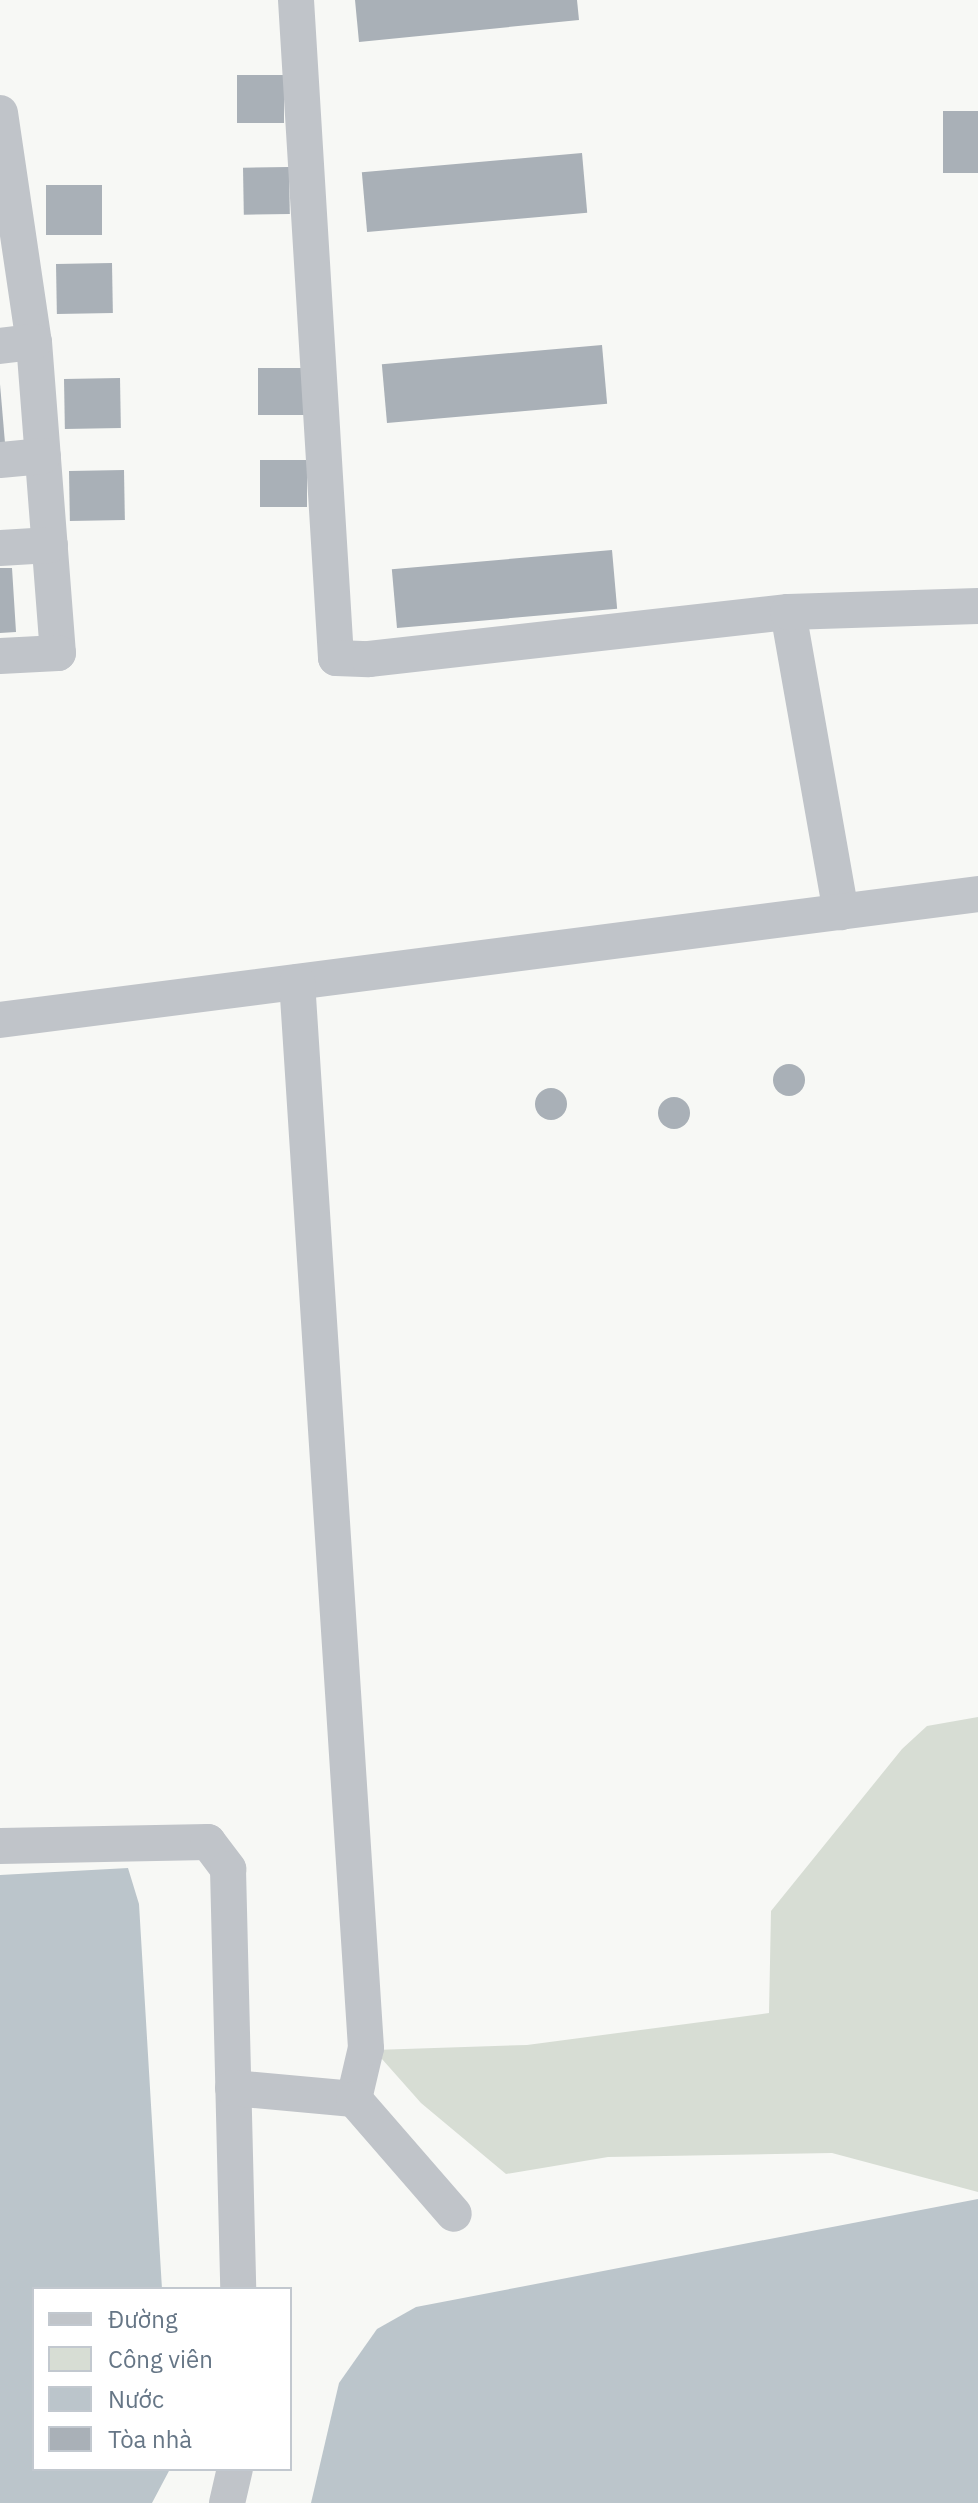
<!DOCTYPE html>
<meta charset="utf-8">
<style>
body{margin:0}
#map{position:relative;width:978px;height:2503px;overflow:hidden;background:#f7f8f5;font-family:"IBM Plex Sans",sans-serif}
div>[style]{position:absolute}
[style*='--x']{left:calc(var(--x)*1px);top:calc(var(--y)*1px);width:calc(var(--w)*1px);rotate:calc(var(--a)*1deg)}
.green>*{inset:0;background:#d7ddd4}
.water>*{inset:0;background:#bbc5cb}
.building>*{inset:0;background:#a9b0b7;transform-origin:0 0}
.round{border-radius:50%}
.minor>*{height:36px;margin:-18px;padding:0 18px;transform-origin:18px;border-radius:18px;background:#c0c4c9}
span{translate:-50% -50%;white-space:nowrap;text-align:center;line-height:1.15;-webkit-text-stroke:8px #fff;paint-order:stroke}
.legend{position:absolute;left:32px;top:2287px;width:260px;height:184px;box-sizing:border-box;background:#fff;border:2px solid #c2c8cf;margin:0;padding:10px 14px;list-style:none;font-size:24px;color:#667686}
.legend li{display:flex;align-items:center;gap:16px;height:40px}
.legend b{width:40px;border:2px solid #c2c8cf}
</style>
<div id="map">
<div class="green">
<i style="clip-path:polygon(978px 1717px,978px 2192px,832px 2153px,608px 2157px,506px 2174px,421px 2103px,374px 2050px,527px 2045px,769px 2013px,771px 1911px,902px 1749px,927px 1726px)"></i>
</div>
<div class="water">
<i style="clip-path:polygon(128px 1868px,139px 1904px,162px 2289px,34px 2289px,34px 2469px,170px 2469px,152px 2503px,0 2503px,0 1875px)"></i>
<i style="clip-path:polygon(978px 2199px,978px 2503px,311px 2503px,339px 2383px,377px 2329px,416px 2307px)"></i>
</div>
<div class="building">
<i style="clip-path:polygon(355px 0,577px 0,579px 20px,359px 42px)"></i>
<i style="left:237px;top:75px;width:47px;height:48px"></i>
<i style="left:978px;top:111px;width:62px;height:35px;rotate:90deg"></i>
<i style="left:582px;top:153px;width:60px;height:221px;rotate:85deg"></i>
<i style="left:289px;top:167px;width:47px;height:46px;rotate:89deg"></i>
<i style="left:102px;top:185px;width:50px;height:56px;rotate:90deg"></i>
<i style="left:112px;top:263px;width:50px;height:56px;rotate:89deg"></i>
<i style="left:602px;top:345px;width:59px;height:221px;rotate:85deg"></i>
<i style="left:305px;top:368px;width:47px;height:47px;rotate:90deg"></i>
<i style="left:120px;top:378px;width:50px;height:56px;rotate:89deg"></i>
<i style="clip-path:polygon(0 384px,5px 443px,0 443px)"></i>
<i style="left:307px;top:460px;width:47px;height:47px;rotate:90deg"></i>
<i style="left:124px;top:470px;width:50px;height:55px;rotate:89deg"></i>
<i style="left:612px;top:550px;width:59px;height:221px;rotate:85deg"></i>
<i style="clip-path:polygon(0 568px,12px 568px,16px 632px,0 633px)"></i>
<i class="round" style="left:773px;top:1064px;width:32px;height:32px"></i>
<i class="round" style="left:535px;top:1088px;width:32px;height:32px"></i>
<i class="round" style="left:658px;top:1097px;width:32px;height:32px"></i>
</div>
<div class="minor">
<i style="--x:296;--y:0;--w:659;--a:86.52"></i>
<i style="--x:336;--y:658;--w:33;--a:2"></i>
<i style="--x:369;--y:659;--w:422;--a:-6.4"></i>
<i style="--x:788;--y:612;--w:305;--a:80"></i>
<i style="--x:0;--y:113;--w:232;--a:81.6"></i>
<i style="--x:34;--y:342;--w:312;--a:85.6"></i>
<i style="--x:58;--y:653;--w:58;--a:177"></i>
<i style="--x:0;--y:346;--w:34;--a:-7"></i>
<i style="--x:0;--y:460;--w:43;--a:-5.3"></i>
<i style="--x:0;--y:548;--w:50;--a:-3.4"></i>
<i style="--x:788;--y:612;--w:190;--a:-1.8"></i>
<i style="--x:0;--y:1020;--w:986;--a:-7.34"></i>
<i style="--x:0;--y:1846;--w:208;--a:-1.1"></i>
<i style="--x:208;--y:1842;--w:34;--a:53"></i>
<i style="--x:228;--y:1869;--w:420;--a:88.6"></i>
<i style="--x:233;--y:2088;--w:121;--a:5.2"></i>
<i style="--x:354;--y:2099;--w:52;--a:-76.8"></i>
<i style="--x:366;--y:2048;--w:1068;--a:-93.7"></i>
<i style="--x:354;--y:2099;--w:152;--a:49"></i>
<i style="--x:227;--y:2503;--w:35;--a:-77"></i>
</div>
<ul class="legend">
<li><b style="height:10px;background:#c0c4c9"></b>Đường</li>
<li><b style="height:22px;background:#d7ddd4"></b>Công viên</li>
<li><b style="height:22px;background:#bbc5cb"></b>Nước</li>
<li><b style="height:22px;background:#a9b0b7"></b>Tòa nhà</li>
</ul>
</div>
